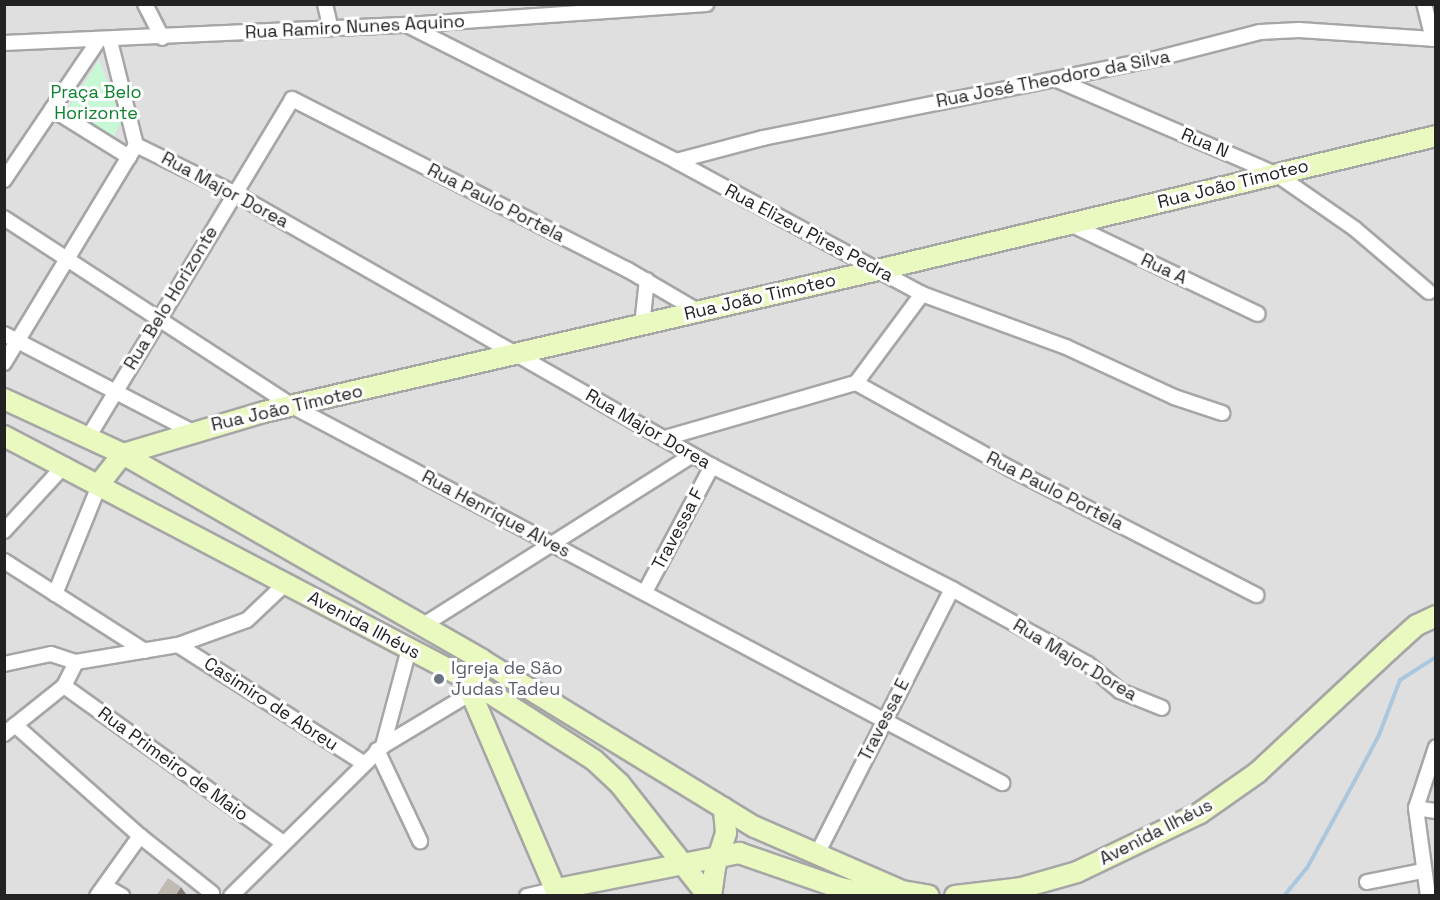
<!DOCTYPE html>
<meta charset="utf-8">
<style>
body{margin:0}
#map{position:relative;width:1440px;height:900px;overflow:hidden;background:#f2f0e9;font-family:"Space Grotesk",sans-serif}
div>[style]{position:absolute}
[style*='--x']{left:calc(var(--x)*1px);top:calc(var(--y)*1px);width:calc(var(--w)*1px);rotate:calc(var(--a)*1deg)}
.residential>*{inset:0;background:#e0dfdf;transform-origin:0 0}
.park>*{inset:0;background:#c8f9d7}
.stream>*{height:4px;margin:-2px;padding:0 2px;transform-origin:2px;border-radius:2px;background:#abc7de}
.roads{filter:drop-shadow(2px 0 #a6a6a6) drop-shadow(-2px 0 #a6a6a6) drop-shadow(0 2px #a6a6a6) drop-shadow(0 -2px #a6a6a6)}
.street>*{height:14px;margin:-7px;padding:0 7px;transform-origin:7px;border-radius:7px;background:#fff}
.secondary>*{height:20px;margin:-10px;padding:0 10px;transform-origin:10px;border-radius:10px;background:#eaf9c0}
.shaded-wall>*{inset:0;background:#86827d}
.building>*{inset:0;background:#bfbab2}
.dots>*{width:16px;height:16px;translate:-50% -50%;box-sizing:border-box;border:3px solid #fff;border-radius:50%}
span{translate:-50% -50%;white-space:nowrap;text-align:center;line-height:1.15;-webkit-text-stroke:6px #fff;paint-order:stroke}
.street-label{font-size:18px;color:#222}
.park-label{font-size:18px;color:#0f8130}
.worship-label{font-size:18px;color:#5b616d}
.left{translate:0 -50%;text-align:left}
.frame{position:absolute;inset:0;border:6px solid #222;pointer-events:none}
</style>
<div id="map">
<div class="residential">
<i style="left:5px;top:5px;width:1430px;height:891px"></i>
</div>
<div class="park">
<i style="clip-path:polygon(99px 60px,122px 121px,113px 136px,68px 109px)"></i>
</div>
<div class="stream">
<i style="--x:1284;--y:896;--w:36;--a:-51"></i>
<i style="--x:1307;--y:868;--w:96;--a:-61.3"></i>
<i style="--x:1353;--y:784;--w:55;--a:-62"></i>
<i style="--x:1379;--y:735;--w:59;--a:-69.1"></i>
<i style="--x:1400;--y:680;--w:43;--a:-32.6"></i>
</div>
<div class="roads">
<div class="street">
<i style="--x:145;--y:4;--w:38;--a:63"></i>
<i style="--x:325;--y:4;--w:23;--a:77"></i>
<i style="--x:407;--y:25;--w:301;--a:26.8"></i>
<i style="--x:676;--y:161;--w:280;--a:28.4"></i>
<i style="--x:922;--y:294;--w:153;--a:20.2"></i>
<i style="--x:1066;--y:347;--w:119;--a:24.8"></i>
<i style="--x:1174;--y:397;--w:51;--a:18.4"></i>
<i style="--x:110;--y:41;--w:107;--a:76"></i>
<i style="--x:4;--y:43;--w:403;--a:-2.6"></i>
<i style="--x:407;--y:25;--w:300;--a:-4"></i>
<i style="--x:1055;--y:79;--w:241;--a:23.3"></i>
<i style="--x:1276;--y:174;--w:96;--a:34.8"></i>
<i style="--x:1355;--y:229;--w:97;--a:40.4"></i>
<i style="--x:52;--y:109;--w:91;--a:31.9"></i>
<i style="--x:136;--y:145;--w:109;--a:26.1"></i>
<i style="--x:234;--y:193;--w:550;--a:29.73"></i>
<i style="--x:712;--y:466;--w:270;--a:27.1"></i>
<i style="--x:952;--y:589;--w:155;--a:28.9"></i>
<i style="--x:1088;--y:664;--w:42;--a:40.2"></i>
<i style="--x:1120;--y:691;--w:45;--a:22"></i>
<i style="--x:676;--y:161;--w:90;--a:-14.8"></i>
<i style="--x:763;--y:138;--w:400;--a:-11.4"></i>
<i style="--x:1155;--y:59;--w:108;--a:-14.4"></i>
<i style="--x:1260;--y:32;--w:39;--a:-3"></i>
<i style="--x:1299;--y:30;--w:134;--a:3.8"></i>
<i style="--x:1433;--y:39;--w:36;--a:-104"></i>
<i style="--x:4;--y:180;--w:168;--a:-55.9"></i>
<i style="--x:4;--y:218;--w:346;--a:33.1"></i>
<i style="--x:294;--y:407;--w:802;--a:27.97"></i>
<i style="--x:1070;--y:224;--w:208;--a:25.6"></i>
<i style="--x:642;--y:325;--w:45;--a:-83.7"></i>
<i style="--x:4;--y:334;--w:211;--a:27.4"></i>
<i style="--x:4;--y:363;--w:255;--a:-58.8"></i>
<i style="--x:856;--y:383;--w:177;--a:29"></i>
<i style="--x:1011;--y:469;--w:276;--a:27.2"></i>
<i style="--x:89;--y:436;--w:393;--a:-58.9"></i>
<i style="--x:292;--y:99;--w:377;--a:27"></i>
<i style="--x:628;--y:270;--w:81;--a:30.4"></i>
<i style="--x:665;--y:438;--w:199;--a:-16.1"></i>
<i style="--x:856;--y:383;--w:111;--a:-53.4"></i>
<i style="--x:4;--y:531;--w:90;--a:-47.3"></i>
<i style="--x:4;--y:561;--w:167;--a:32.6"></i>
<i style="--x:645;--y:592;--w:143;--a:-62"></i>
<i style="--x:55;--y:594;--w:120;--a:-67.9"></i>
<i style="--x:422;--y:626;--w:320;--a:-32.3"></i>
<i style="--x:178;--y:645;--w:219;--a:32.5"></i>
<i style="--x:76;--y:662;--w:103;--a:-9.5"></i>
<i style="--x:178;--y:645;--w:73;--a:-19.9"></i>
<i style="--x:247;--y:620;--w:54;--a:-43.5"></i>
<i style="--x:4;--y:664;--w:48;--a:-12"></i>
<i style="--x:51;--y:654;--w:26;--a:18"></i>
<i style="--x:64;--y:686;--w:268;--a:35.6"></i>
<i style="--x:15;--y:725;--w:167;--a:41.6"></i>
<i style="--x:140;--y:836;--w:92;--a:38.4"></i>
<i style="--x:4;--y:734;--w:77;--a:-38.7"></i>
<i style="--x:64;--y:686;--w:27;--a:-63"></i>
<i style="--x:383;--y:746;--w:100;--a:-75"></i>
<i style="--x:377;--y:750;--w:101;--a:64.7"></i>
<i style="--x:1416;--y:808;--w:20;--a:9"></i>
<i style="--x:818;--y:852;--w:295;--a:-63"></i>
<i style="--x:1367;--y:882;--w:56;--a:-11.3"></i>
<i style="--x:105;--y:886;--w:20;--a:30"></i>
<i style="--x:97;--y:896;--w:74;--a:-54.4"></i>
<i style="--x:231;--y:896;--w:214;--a:-44.6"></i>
<i style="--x:383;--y:746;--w:103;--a:-31.1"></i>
<i style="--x:527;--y:896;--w:31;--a:-13"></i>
<i style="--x:1428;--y:896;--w:89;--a:-97.8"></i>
<i style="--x:1416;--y:808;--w:64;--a:-71.8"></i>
</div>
<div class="secondary">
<i style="--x:4;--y:399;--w:131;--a:24.8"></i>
<i style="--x:123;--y:454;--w:414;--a:29.8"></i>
<i style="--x:482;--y:660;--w:320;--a:31.5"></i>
<i style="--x:755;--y:827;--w:160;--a:23.5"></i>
<i style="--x:902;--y:891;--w:27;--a:10"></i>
<i style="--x:4;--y:436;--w:527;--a:27.68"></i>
<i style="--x:471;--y:681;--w:146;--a:32.7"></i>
<i style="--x:594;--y:760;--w:34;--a:43"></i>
<i style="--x:619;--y:783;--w:144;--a:51.8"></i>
<i style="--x:100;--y:483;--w:37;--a:-52"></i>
<i style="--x:123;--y:454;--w:147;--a:-16.6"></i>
<i style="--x:264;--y:412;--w:630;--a:-13.02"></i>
<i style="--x:878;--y:270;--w:574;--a:-13.5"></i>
<i style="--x:471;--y:681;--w:12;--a:90"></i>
<i style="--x:471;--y:693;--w:221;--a:66.8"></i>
<i style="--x:557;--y:889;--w:186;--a:-11.2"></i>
<i style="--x:739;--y:853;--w:107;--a:19.1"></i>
<i style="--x:840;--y:888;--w:20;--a:11"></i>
<i style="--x:860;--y:892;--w:39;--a:-1"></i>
<i style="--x:711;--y:896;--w:29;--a:-82"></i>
<i style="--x:715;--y:867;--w:36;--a:-72"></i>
<i style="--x:726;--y:833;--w:25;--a:-95"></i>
<i style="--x:955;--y:896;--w:66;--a:-6.9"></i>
<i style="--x:1021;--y:888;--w:58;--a:-15.9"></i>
<i style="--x:1077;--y:872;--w:136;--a:-25.6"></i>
<i style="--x:1200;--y:813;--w:70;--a:-35.1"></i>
<i style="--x:1257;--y:773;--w:182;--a:-43"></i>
<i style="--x:1390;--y:649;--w:36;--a:-42"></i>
<i style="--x:1417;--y:625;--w:21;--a:-25"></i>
</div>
</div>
<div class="shaded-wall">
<i style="clip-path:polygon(181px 887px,186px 894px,185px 896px,175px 896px)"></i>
</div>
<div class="building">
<i style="clip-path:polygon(168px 878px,181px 887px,175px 896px,156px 896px)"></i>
</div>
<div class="dots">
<i style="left:439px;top:679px;background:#6b7280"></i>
</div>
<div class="street-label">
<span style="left:355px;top:27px;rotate:-3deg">Rua Ramiro Nunes Aquino</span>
<span style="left:1053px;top:79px;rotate:-11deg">Rua José Theodoro da Silva</span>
<span style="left:1205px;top:143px;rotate:23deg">Rua N</span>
<span style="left:1233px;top:184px;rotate:-14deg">Rua João Timoteo</span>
<span style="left:225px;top:190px;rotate:28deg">Rua Major Dorea</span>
<span style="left:496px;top:203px;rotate:27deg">Rua Paulo Portela</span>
<span style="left:809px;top:233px;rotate:28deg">Rua Elizeu Pires Pedra</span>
<span style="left:1164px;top:269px;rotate:25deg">Rua A</span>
<span style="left:760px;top:297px;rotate:-13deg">Rua João Timoteo</span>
<span style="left:171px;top:298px;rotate:-59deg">Rua Belo Horizonte</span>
<span style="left:287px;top:408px;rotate:-13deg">Rua João Timoteo</span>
<span style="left:648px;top:429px;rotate:30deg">Rua Major Dorea</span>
<span style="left:1055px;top:491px;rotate:27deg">Rua Paulo Portela</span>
<span style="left:496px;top:514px;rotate:28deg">Rua Henrique Alves</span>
<span style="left:678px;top:529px;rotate:-62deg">Travessa F</span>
<span style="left:364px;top:625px;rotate:28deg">Avenida Ilhéus</span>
<span style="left:1075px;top:660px;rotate:31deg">Rua Major Dorea</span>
<span style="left:271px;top:704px;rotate:33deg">Casimiro de Abreu</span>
<span style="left:884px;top:720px;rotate:-63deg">Travessa E</span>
<span style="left:173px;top:764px;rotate:36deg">Rua Primeiro de Maio</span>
<span style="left:1156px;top:832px;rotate:-27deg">Avenida Ilhéus</span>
</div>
<div class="park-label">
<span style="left:96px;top:103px">Praça Belo<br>Horizonte</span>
</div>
<div class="worship-label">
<span class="left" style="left:451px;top:679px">Igreja de São<br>Judas Tadeu</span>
</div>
<div class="frame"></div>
</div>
